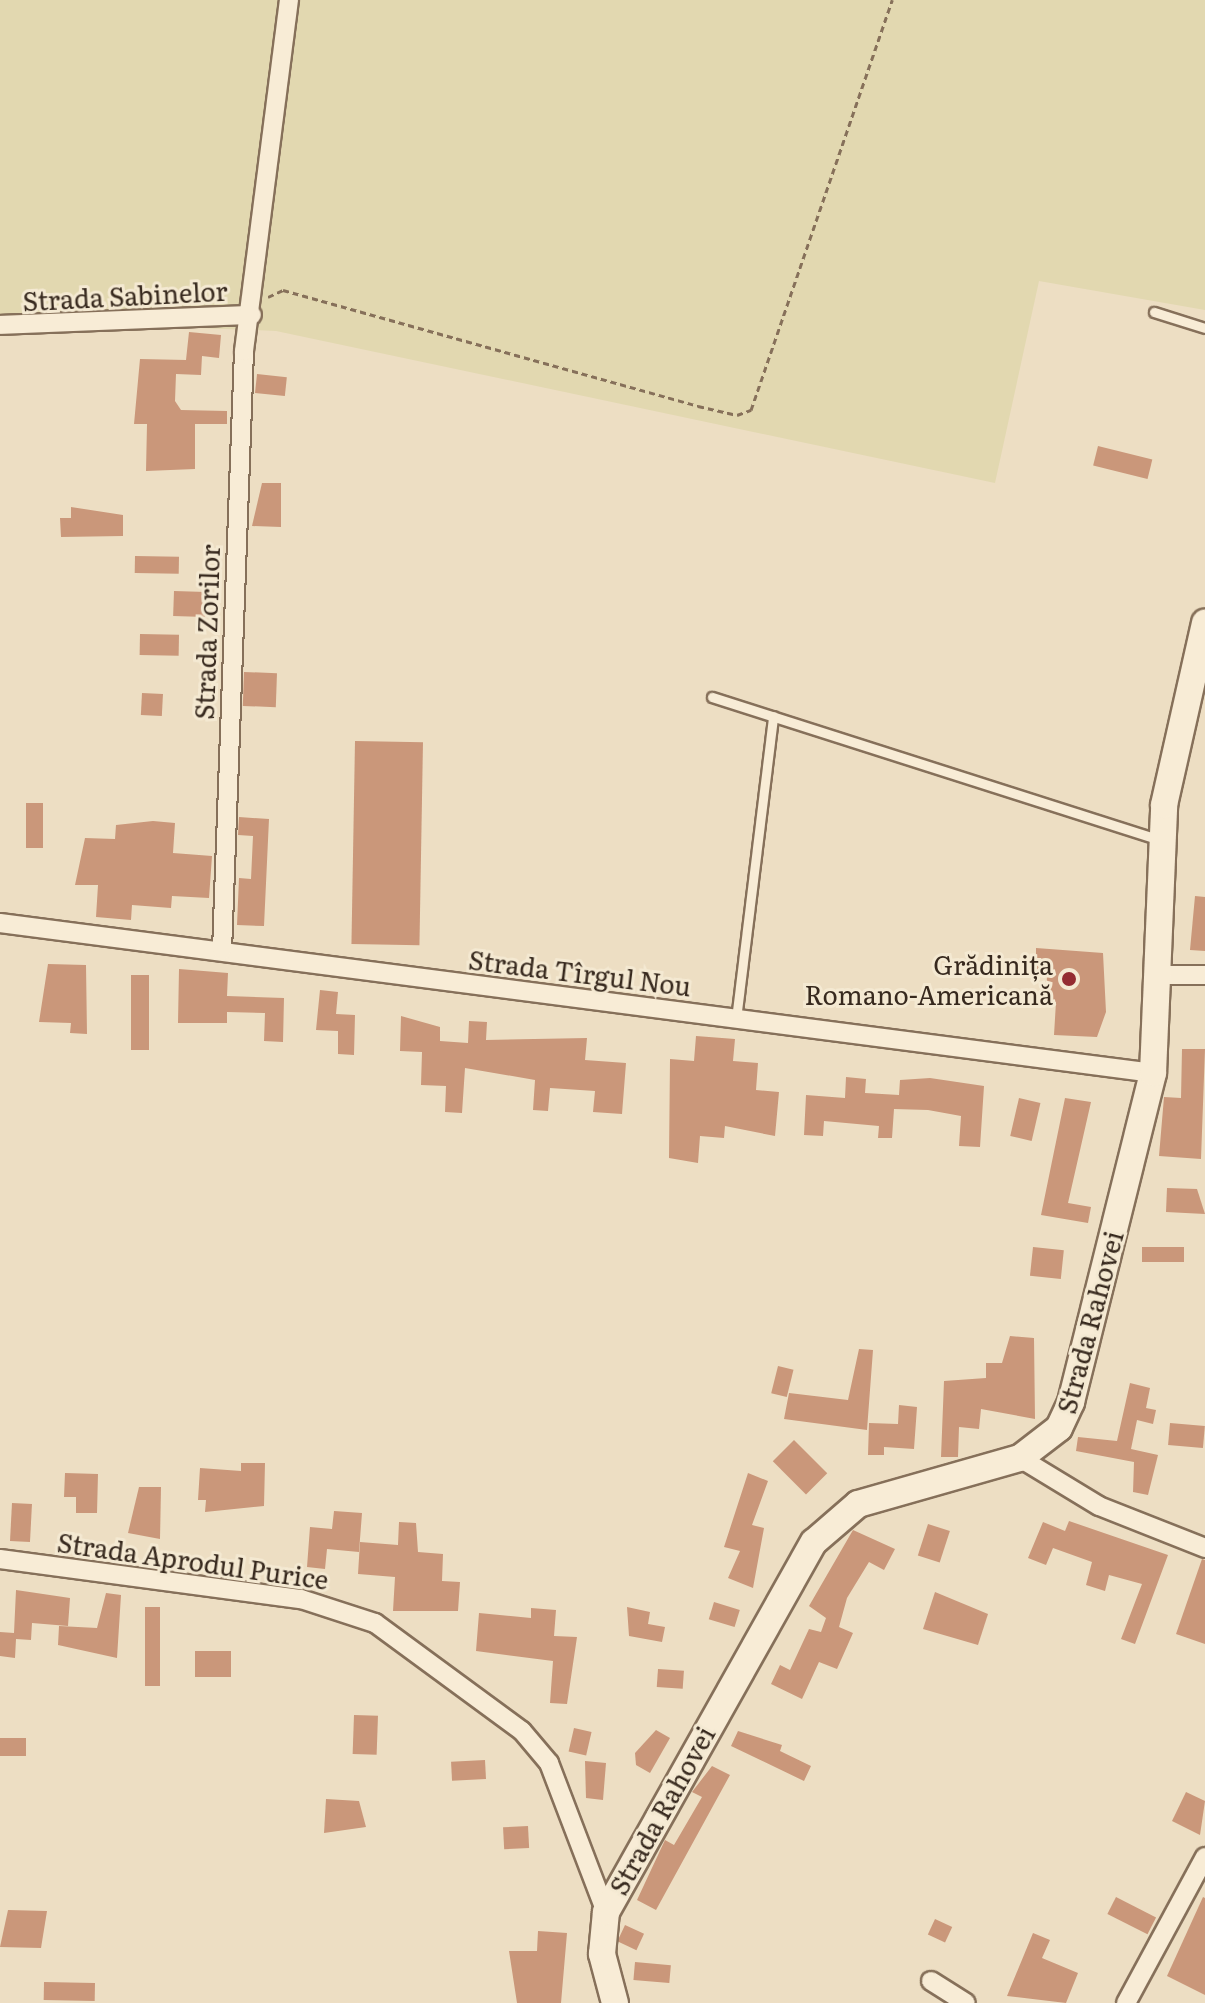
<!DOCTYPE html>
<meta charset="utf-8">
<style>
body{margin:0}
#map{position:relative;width:1205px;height:2003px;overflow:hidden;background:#eddec3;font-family:Literata,serif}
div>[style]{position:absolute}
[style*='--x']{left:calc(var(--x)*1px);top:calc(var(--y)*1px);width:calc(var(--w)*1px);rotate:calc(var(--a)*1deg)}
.farmland>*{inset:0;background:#e2d8b0}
.building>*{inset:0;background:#ca977a;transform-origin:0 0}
.path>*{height:3px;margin-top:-1.5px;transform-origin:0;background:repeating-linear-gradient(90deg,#86705a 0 6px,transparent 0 10px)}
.roads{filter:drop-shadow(2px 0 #86705a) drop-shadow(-2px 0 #86705a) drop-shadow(0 2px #86705a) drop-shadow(0 -2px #86705a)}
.service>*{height:9px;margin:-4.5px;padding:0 4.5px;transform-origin:4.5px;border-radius:4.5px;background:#f8ecd6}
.minor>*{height:18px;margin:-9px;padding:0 9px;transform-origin:9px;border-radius:9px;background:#f8ecd6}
.secondary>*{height:26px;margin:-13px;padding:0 13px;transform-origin:13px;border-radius:13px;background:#f8ecd6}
.dots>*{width:22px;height:22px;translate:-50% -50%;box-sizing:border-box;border:4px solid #f4e9d2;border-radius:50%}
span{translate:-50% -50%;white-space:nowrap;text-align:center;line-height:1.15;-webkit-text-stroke:6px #f4e9d2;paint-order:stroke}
.street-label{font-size:26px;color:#37291e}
.poi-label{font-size:26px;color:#37291e}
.right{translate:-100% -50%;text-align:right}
</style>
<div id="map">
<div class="farmland">
<i style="clip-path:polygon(0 0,1205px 0,1205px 310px,1039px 281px,995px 483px,276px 331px,0 320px)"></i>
</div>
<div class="building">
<i style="clip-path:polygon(189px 332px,221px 335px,219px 358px,202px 356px,201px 375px,176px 374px,175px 401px,181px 410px,227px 411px,227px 424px,195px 424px,195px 469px,146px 471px,147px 424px,134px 424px,140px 359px,186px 360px)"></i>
<i style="left:257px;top:374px;width:30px;height:19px;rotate:6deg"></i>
<i style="left:1098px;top:446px;width:56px;height:20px;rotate:14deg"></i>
<i style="clip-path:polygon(262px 483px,281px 483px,281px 527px,252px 526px)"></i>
<i style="clip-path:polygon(71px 507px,123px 515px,123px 536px,61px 537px,60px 518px,71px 518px)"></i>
<i style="left:135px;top:556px;width:44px;height:17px;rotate:1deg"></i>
<i style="left:174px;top:591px;width:32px;height:25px;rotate:2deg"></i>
<i style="left:140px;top:634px;width:39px;height:21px;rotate:1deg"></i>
<i style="left:244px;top:672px;width:33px;height:34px;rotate:2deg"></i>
<i style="left:142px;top:693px;width:21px;height:22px;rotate:3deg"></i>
<i style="left:355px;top:741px;width:68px;height:203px;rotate:1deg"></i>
<i style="left:26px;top:803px;width:17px;height:45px"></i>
<i style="clip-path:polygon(239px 817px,269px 819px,264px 926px,237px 925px,239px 878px,251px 879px,253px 836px,238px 835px)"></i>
<i style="clip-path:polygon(153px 821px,175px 823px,173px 853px,212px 856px,209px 898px,172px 896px,171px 908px,132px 905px,131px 920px,96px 917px,98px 885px,75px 885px,85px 838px,115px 839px,116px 825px)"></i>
<i style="clip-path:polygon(1195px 896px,1205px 897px,1205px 951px,1190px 950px)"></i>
<i style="clip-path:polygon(1036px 948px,1103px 953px,1106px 1012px,1097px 1037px,1054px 1035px,1056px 1002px,1046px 1001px,1047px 975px,1036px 974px)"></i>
<i style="clip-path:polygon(48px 964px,86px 965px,87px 1034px,70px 1033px,71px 1023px,39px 1022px)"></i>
<i style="clip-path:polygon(179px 969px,228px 973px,227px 996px,284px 998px,283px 1042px,264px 1041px,265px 1013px,227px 1012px,227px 1023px,178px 1023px)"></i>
<i style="left:131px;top:975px;width:18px;height:75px"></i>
<i style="clip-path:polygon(320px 990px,338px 992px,336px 1014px,355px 1015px,354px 1055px,338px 1054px,338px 1031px,316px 1030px)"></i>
<i style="clip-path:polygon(401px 1016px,440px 1027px,440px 1041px,468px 1043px,469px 1021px,487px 1022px,486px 1040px,587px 1038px,585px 1060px,626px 1063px,622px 1114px,593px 1112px,595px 1091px,550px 1088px,548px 1111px,533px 1110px,535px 1080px,465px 1068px,462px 1113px,445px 1112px,446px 1086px,421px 1085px,422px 1052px,400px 1051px)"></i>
<i style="clip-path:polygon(696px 1036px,735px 1039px,733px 1061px,758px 1063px,756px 1090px,779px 1092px,775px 1136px,725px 1126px,724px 1138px,700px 1136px,698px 1163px,669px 1158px,670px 1059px,694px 1061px)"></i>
<i style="clip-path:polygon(1182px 1049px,1205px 1049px,1201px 1159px,1159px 1156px,1164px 1097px,1181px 1098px)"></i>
<i style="clip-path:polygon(846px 1077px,866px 1079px,865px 1093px,899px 1095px,900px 1080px,930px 1078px,984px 1086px,980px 1147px,959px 1146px,961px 1116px,928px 1110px,894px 1109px,892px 1138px,878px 1138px,879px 1126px,824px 1121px,823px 1136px,804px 1135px,806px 1095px,845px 1098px)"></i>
<i style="left:1019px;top:1098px;width:22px;height:39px;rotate:13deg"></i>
<i style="clip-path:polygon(1065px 1098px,1091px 1102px,1068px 1203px,1091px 1207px,1088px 1223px,1041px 1215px)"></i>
<i style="clip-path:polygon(1167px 1188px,1197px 1189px,1205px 1214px,1166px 1212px)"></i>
<i style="left:1033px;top:1247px;width:31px;height:29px;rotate:6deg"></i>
<i style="left:1142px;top:1247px;width:42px;height:15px"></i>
<i style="clip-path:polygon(1010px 1336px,1034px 1338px,1035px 1419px,981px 1409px,979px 1429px,959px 1427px,958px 1457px,941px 1457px,944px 1381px,986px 1378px,986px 1363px,1002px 1363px)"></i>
<i style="clip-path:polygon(859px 1349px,873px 1350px,867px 1430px,784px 1419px,789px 1393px,848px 1400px)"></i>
<i style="left:778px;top:1366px;width:16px;height:28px;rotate:14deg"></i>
<i style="clip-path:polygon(1130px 1383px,1150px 1388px,1146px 1408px,1156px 1410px,1153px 1424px,1137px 1420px,1131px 1449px,1158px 1455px,1148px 1495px,1133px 1492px,1134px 1462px,1076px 1451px,1078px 1437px,1117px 1441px)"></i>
<i style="clip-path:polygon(899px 1405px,917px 1407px,914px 1449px,884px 1447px,884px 1455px,868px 1455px,869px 1423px,898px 1424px)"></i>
<i style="left:1170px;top:1423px;width:35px;height:22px;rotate:5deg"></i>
<i style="left:794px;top:1440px;width:47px;height:30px;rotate:45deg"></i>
<i style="clip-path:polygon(241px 1463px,265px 1463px,264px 1506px,205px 1512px,206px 1500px,198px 1500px,200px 1468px,241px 1471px)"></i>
<i style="clip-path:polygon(65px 1473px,98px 1474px,97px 1513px,76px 1513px,76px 1497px,64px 1497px)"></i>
<i style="clip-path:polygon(748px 1473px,768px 1481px,752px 1525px,764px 1528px,753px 1588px,728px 1578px,740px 1551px,724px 1547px)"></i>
<i style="clip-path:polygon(139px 1487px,161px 1487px,160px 1539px,128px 1533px)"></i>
<i style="left:12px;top:1503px;width:20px;height:38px;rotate:3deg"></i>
<i style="clip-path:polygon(334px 1511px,362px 1513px,359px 1552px,327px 1549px,325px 1569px,307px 1567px,310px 1527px,332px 1529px)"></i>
<i style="clip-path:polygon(1069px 1521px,1168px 1555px,1135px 1644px,1121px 1639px,1142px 1584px,1109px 1575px,1105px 1591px,1086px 1585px,1092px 1562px,1053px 1548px,1046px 1565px,1028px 1558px,1043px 1522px,1065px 1531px)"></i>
<i style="clip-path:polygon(399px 1522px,416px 1523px,418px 1552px,443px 1554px,442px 1581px,460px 1582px,458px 1611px,393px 1611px,395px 1577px,358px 1574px,360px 1542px,398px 1545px)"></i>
<i style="left:928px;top:1524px;width:23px;height:33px;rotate:18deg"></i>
<i style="clip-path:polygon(853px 1530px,895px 1549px,884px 1570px,869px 1562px,847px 1598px,839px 1627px,853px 1633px,837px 1669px,819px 1662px,802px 1699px,771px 1684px,780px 1665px,790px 1670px,809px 1629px,821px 1632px,826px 1618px,809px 1606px)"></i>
<i style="clip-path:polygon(1202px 1559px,1205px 1560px,1205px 1644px,1176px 1634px)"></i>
<i style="clip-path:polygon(16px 1590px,70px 1598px,68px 1626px,32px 1623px,31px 1640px,16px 1639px,15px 1658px,0 1656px,0 1632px,14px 1633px)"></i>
<i style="clip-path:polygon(935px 1592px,988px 1614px,978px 1645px,923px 1629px)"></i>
<i style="clip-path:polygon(106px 1593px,121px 1595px,117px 1658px,58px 1645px,59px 1626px,97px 1628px)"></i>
<i style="left:714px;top:1602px;width:27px;height:18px;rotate:17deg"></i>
<i style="left:145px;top:1607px;width:15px;height:79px"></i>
<i style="clip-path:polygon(627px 1607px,650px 1612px,648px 1624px,665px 1627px,662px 1642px,629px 1636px)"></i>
<i style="clip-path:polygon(531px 1608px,556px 1610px,554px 1636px,577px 1637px,567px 1704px,550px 1703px,553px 1661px,476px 1651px,479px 1613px,531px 1618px)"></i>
<i style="left:195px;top:1651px;width:36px;height:26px"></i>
<i style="left:658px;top:1669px;width:26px;height:18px;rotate:4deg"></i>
<i style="left:354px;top:1715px;width:24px;height:39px;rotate:2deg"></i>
<i style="left:574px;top:1728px;width:18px;height:24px;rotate:13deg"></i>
<i style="clip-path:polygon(656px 1730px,670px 1738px,650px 1773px,636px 1765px,635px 1753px)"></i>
<i style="clip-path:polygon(738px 1731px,782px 1745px,780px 1751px,811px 1766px,804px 1781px,731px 1746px)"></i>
<i style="left:0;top:1738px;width:26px;height:18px"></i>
<i style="left:485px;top:1760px;width:19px;height:34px;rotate:87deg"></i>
<i style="clip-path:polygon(585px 1761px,606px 1763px,603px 1800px,586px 1798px)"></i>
<i style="clip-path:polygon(712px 1766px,730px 1775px,656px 1910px,637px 1900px,665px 1840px,674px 1845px,702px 1797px,692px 1792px)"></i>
<i style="clip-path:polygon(1186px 1792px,1205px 1801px,1200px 1835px,1172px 1821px)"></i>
<i style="clip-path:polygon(326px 1799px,359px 1801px,366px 1827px,324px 1833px)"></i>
<i style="left:528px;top:1826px;width:22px;height:25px;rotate:87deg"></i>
<i style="left:1116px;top:1897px;width:45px;height:19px;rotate:27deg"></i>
<i style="clip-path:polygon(1203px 1897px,1205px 1898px,1205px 1995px,1167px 1976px)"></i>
<i style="clip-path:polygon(8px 1910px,47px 1911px,41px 1948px,0 1947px)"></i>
<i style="left:935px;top:1919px;width:19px;height:17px;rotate:25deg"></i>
<i style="left:625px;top:1925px;width:21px;height:18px;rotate:25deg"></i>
<i style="clip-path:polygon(538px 1931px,567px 1933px,561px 2003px,517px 2003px,509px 1951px,537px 1951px)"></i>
<i style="clip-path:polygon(1033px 1933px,1050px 1940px,1042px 1958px,1078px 1973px,1066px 2003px,1007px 1996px)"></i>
<i style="left:635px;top:1962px;width:36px;height:18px;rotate:5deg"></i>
<i style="left:44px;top:1982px;width:51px;height:18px;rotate:1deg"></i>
</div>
<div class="path">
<i style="--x:268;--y:297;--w:17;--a:-25"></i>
<i style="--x:283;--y:290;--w:431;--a:15.6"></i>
<i style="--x:698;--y:406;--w:40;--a:13"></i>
<i style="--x:737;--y:415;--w:15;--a:-20"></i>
<i style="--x:751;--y:410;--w:434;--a:-71"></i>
</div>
<div class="roads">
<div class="service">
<i style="--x:1154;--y:312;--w:53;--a:17.4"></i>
<i style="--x:712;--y:697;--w:468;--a:17.7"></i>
<i style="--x:736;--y:1019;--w:305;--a:-83"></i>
</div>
<div class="minor">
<i style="--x:0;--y:325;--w:252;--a:-2.3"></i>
<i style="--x:0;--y:923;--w:1163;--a:7.41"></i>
<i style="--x:222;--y:951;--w:600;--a:-87.9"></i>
<i style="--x:244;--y:351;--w:354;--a:-82.7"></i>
<i style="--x:1159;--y:975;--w:46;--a:0"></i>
<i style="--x:1020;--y:1458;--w:92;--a:31.3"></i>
<i style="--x:1099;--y:1506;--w:114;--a:21.6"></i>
<i style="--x:0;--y:1559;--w:304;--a:7.6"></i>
<i style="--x:301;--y:1599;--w:78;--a:18"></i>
<i style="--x:375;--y:1623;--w:182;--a:36.3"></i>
<i style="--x:522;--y:1731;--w:42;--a:49.8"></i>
<i style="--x:549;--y:1763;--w:160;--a:69.1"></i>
<i style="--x:931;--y:1981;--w:41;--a:32.2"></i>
<i style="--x:1126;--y:2003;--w:166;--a:-61.6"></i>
</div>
<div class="secondary">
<i style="--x:615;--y:2003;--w:51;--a:-104.9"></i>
<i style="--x:602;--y:1954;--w:42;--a:-84.6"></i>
<i style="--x:606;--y:1912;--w:424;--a:-60.7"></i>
<i style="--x:814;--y:1542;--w:58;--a:-40.8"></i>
<i style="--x:858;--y:1504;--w:168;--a:-15.9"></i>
<i style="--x:1020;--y:1458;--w:49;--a:-37.6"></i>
<i style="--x:1059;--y:1428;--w:29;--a:-65"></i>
<i style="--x:1071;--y:1402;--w:339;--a:-76"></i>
<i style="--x:1153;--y:1073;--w:268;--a:-87.6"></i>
<i style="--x:1164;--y:805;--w:187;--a:-77.3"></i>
</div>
</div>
<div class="dots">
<i style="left:1069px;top:979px;background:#942c31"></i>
</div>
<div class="street-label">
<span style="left:125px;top:295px;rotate:-3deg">Strada Sabinelor</span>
<span style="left:206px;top:632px;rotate:-88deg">Strada Zorilor</span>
<span style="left:580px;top:972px;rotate:7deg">Strada Tîrgul Nou</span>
<span style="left:1089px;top:1322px;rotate:-75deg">Strada Rahovei</span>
<span style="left:193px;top:1560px;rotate:8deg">Strada Aprodul Purice</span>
<span style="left:661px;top:1810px;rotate:-61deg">Strada Rahovei</span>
</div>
<div class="poi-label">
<span class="right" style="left:1053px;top:979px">Grădinița<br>Romano-Americană</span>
</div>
</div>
